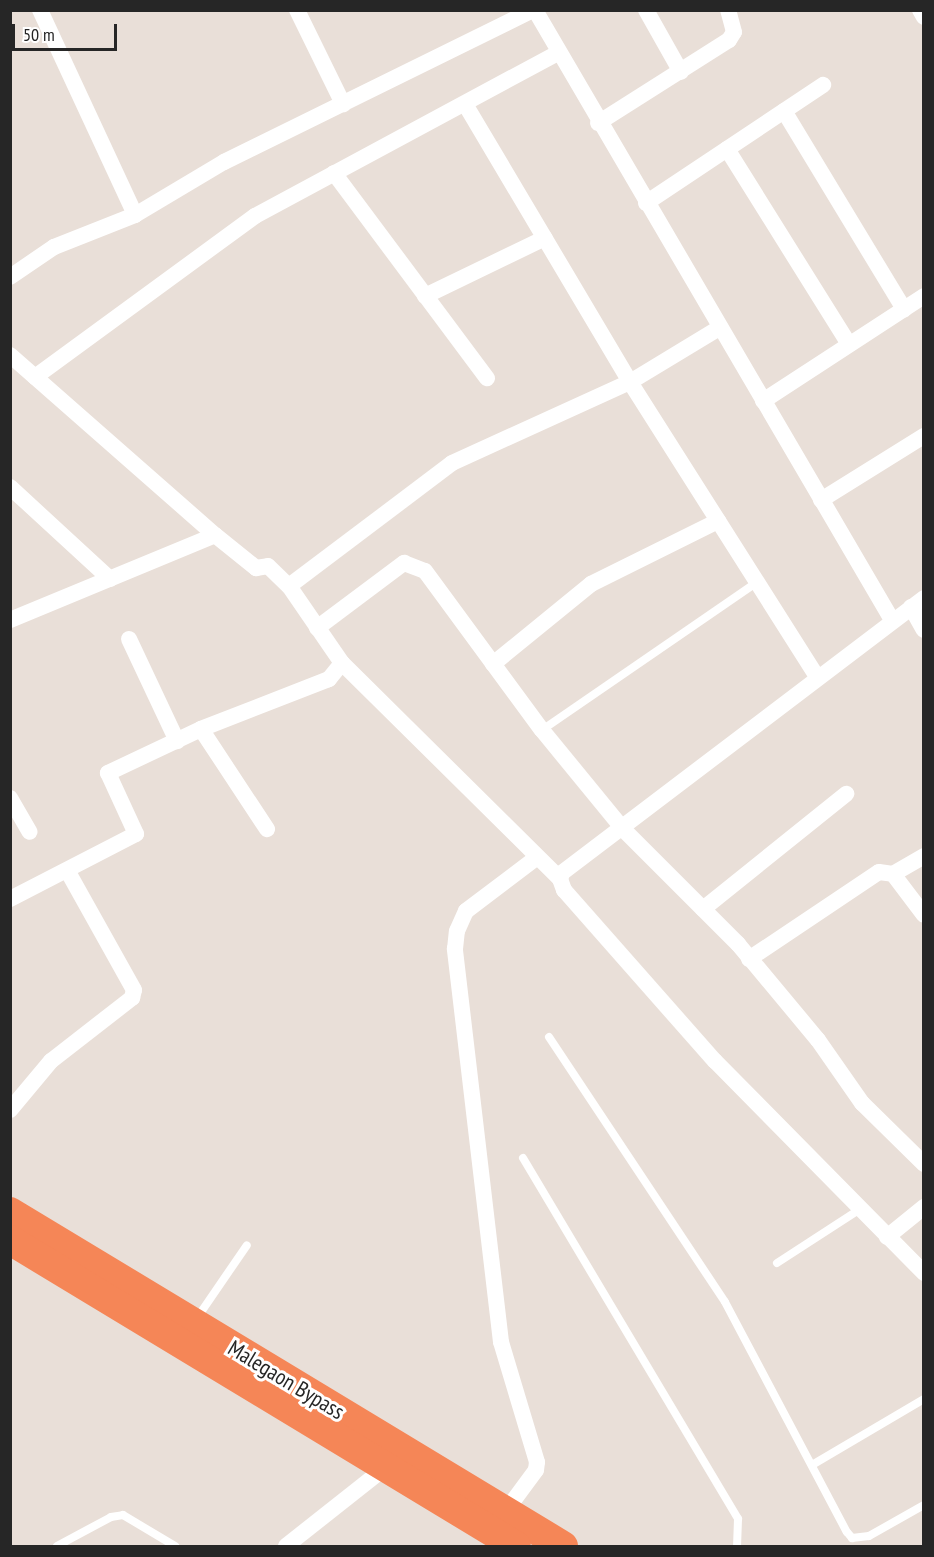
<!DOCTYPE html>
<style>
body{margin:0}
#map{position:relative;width:934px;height:1557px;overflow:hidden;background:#e9dfd8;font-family:"PT Sans Narrow",sans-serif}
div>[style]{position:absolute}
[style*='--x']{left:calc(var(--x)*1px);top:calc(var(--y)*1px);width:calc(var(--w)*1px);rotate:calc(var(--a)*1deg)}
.lane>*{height:8px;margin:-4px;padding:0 4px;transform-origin:4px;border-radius:4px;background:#fff}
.street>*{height:16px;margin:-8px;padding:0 8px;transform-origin:8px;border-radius:8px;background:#fff}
.highway>*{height:30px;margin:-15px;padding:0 15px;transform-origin:15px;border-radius:15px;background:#f58657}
span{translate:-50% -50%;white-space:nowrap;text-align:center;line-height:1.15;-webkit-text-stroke:6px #fff;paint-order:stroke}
.street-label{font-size:22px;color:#262626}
.frame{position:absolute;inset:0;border:12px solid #262626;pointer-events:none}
.scale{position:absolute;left:12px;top:24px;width:105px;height:27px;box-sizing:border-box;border:3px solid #262626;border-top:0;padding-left:8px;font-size:18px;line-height:21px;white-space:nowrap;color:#262626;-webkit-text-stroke:4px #fff;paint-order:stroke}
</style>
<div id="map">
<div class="lane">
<i style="--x:542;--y:730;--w:261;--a:-34.5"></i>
<i style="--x:549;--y:1037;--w:318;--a:56.4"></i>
<i style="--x:725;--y:1302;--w:260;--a:62.1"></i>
<i style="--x:847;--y:1532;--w:8;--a:50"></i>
<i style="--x:852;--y:1538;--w:17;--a:-7"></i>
<i style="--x:869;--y:1536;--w:63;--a:-29.4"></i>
<i style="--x:523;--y:1158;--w:420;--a:59.2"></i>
<i style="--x:738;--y:1519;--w:27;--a:92"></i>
<i style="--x:777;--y:1263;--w:99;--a:-33"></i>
<i style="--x:197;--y:1318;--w:88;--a:-55.6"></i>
<i style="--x:812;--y:1465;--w:130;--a:-30.5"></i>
<i style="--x:57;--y:1546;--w:61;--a:-28.2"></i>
<i style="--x:111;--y:1517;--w:12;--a:-9"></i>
<i style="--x:123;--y:1515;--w:61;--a:30.8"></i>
</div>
<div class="street">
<i style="--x:40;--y:10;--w:226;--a:65.1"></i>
<i style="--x:297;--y:10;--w:105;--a:63.9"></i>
<i style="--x:535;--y:10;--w:707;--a:59.66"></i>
<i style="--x:646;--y:10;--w:71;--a:60.6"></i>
<i style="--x:920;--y:10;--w:8;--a:60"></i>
<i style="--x:465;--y:104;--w:323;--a:59.3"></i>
<i style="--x:630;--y:382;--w:349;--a:57.6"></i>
<i style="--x:784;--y:111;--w:232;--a:58.8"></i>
<i style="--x:598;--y:123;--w:155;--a:-32.4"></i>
<i style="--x:729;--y:40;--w:9;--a:-58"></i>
<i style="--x:734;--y:32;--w:23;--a:-105"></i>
<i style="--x:727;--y:149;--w:230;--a:58"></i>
<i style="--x:334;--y:173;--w:256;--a:53.3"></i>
<i style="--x:646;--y:203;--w:213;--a:-33.7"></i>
<i style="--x:10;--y:277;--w:53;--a:-34.3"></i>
<i style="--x:54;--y:247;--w:87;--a:-21.6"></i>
<i style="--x:135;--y:215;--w:104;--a:-30.8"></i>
<i style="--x:224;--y:162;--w:344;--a:-26.2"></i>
<i style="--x:425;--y:296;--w:133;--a:-25.8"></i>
<i style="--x:10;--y:355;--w:273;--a:41.3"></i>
<i style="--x:215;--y:535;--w:53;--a:38.8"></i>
<i style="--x:256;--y:568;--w:12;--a:-9"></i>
<i style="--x:268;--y:566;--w:29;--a:44"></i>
<i style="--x:289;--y:586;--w:93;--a:55.5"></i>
<i style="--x:342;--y:663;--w:21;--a:129"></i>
<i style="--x:329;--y:679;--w:137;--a:158.7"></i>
<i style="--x:201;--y:729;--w:103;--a:154.7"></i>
<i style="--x:108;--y:773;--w:67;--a:65.3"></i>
<i style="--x:136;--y:834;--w:142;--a:152.7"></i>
<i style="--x:35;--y:377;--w:273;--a:-36.2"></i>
<i style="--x:255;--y:216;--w:345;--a:-28.3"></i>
<i style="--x:763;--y:401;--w:192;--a:-33.1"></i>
<i style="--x:10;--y:487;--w:136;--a:42.6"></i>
<i style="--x:821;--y:500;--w:121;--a:-31.9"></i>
<i style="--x:289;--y:586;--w:204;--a:-37"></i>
<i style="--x:452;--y:463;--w:196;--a:-24.5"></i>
<i style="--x:630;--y:382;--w:104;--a:-31.2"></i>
<i style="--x:924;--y:598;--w:455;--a:142.8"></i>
<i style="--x:562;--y:873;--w:6;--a:108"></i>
<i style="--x:560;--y:879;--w:12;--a:70"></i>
<i style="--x:564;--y:890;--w:228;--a:48.6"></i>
<i style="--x:715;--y:1061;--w:298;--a:45.4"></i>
<i style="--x:911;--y:607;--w:26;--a:61"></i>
<i style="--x:10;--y:620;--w:222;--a:-22.5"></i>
<i style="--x:317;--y:628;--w:109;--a:-36.8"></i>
<i style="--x:404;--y:563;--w:22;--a:21"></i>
<i style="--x:425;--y:571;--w:197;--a:53.7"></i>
<i style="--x:542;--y:730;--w:128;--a:50.7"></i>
<i style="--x:623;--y:829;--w:163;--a:45"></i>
<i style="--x:738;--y:944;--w:125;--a:50.2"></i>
<i style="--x:818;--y:1040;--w:77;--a:55.1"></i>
<i style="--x:862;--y:1103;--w:87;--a:44.5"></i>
<i style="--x:129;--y:639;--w:113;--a:64.8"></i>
<i style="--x:342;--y:663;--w:307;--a:44.7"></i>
<i style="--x:493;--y:664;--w:127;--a:-39.2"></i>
<i style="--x:591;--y:584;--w:142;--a:-26.4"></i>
<i style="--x:201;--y:729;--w:120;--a:56.6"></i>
<i style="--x:10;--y:798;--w:39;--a:60"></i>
<i style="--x:893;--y:874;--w:36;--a:-30"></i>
<i style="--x:703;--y:909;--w:184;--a:-38.8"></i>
<i style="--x:749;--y:959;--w:156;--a:-33.8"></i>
<i style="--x:879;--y:872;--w:14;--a:8"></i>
<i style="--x:893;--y:874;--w:51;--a:52.9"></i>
<i style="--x:10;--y:1110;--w:64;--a:-50.1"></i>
<i style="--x:51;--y:1061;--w:103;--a:-37.9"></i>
<i style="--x:132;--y:998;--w:8;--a:-76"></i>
<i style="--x:134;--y:990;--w:137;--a:-119.2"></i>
<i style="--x:887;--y:1237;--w:48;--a:-39"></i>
<i style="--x:505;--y:1512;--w:52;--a:-53.6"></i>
<i style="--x:536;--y:1470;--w:8;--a:-83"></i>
<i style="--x:537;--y:1462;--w:125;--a:-106.7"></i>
<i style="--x:501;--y:1342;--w:396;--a:-96.7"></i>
<i style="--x:455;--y:949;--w:18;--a:-84"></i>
<i style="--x:457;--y:931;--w:22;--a:-66"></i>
<i style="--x:466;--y:911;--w:88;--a:-37.1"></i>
<i style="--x:286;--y:1546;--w:127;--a:-38.3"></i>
</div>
<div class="highway">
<i style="--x:10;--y:1212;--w:646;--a:31.13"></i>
<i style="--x:10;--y:1240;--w:591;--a:31.16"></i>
</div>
<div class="street-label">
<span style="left:286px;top:1380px;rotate:31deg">Malegaon Bypass</span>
</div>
<div class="frame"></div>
<div class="scale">50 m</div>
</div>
